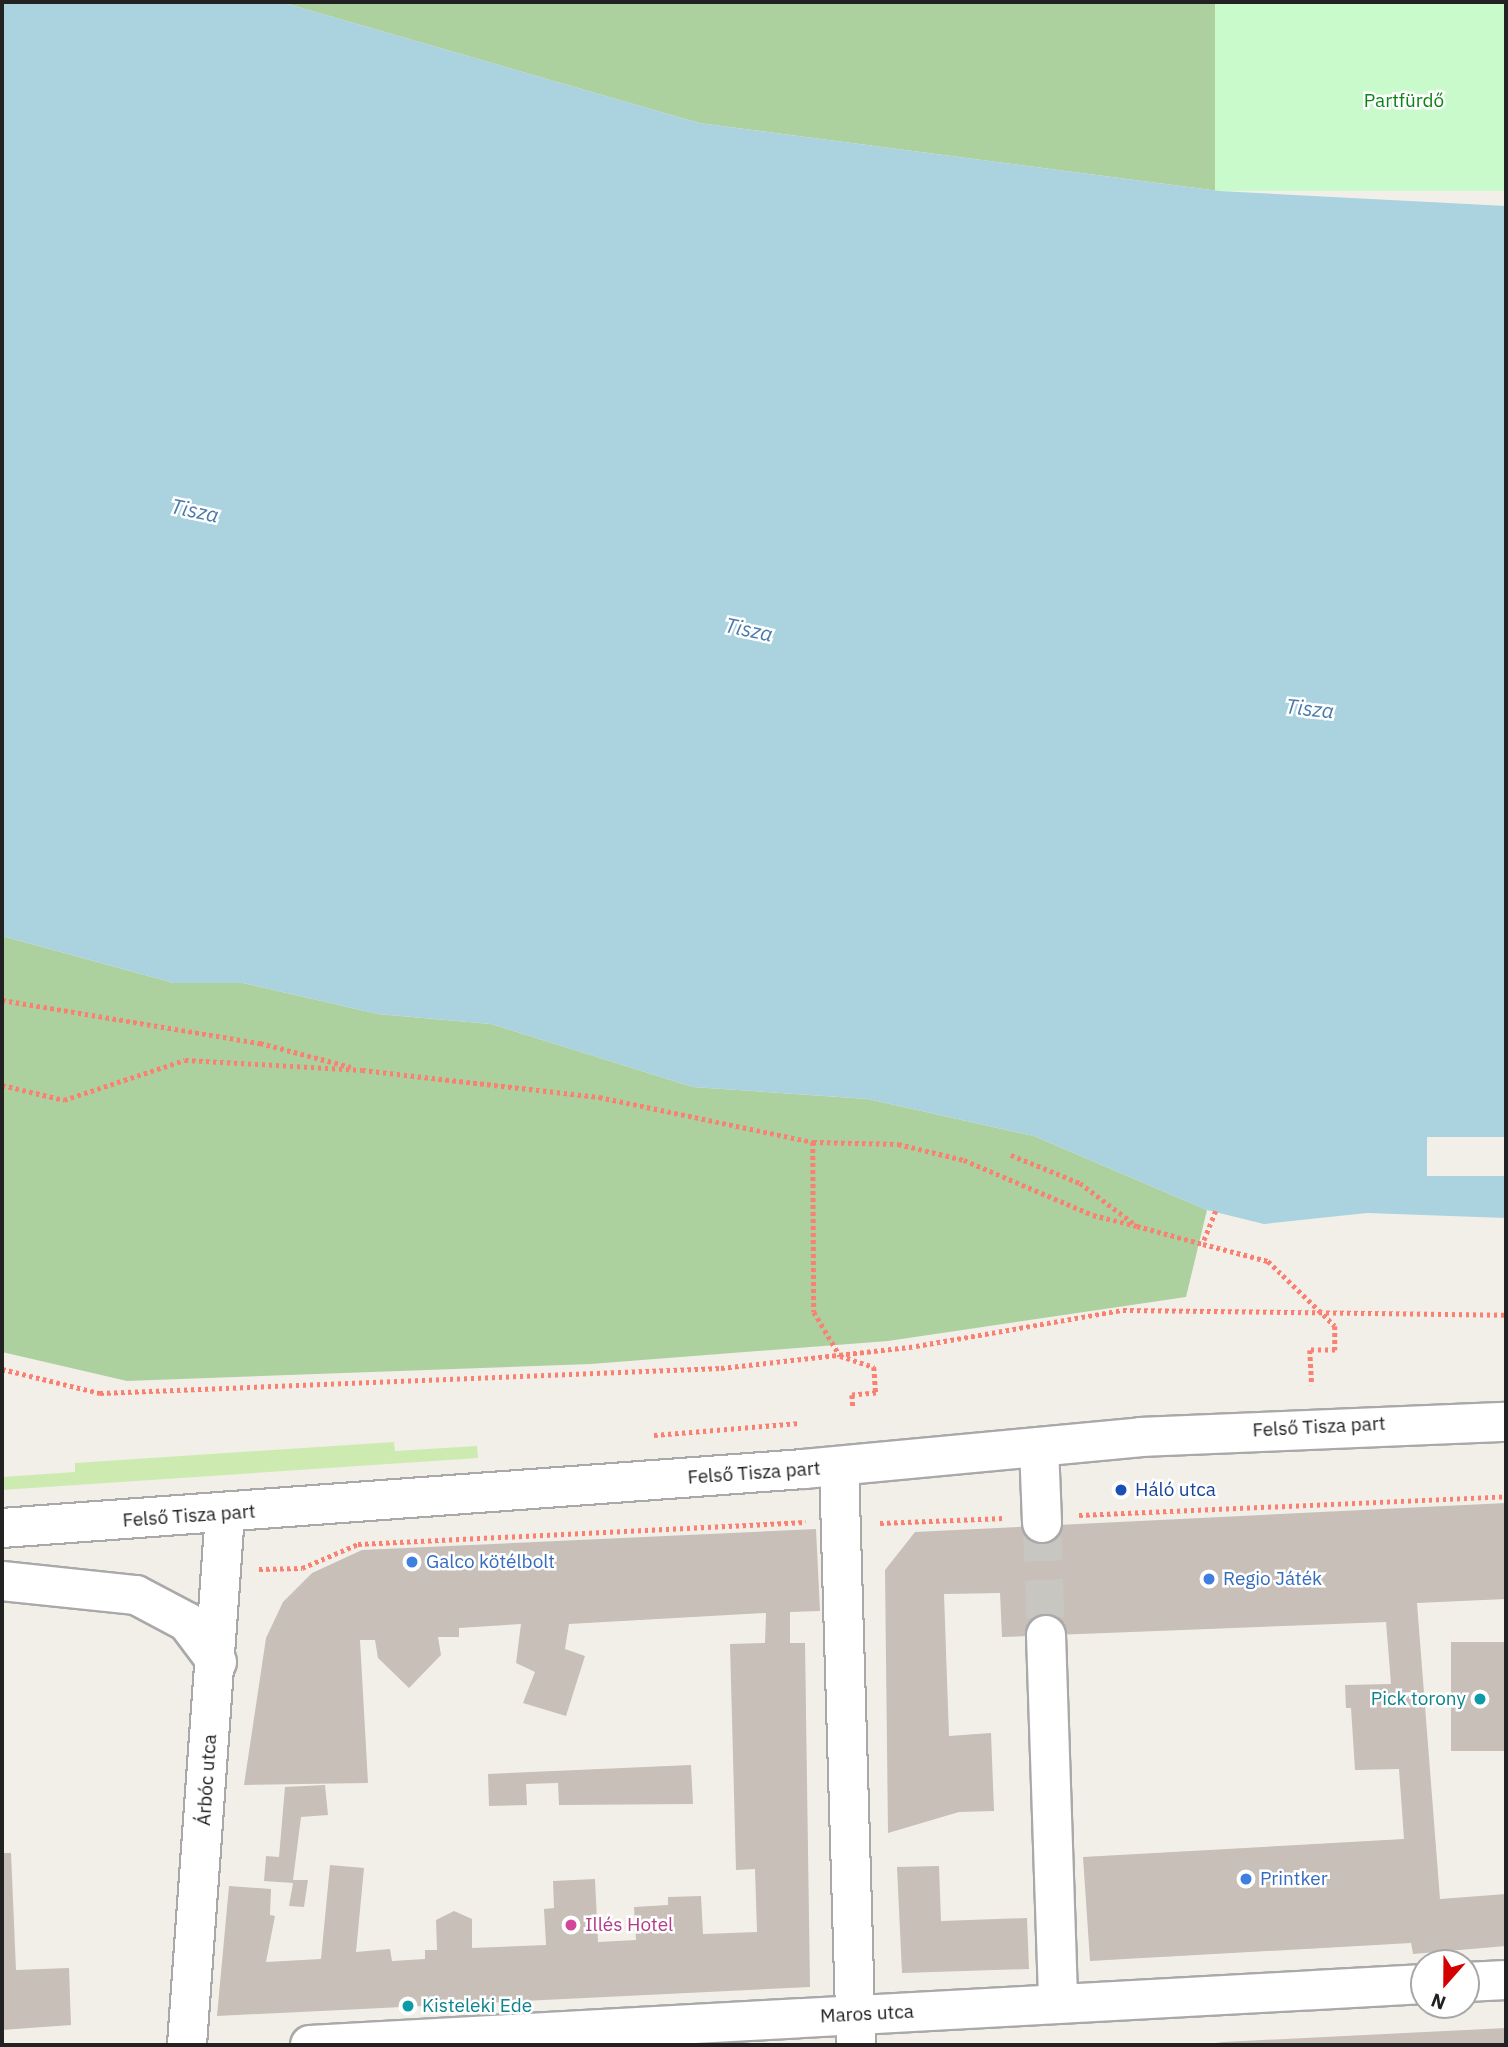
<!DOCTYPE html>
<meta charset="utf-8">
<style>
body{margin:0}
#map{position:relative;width:1508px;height:2047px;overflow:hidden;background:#f2efe9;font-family:"IBM Plex Sans",sans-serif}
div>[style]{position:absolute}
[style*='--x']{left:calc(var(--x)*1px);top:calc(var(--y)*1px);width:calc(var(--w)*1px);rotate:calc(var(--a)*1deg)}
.grass>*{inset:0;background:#cdebb0}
.forest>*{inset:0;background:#add19e}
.park>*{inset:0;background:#c8facc;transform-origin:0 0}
.water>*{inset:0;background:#aad3df}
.pier>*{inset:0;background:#f2efe9;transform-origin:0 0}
.building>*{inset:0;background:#c7bfb8;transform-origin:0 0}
.minor-tunnel>*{height:38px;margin-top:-19px;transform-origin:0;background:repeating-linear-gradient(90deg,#c8c6c1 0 38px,transparent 0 57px)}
.path>*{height:4.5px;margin-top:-2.25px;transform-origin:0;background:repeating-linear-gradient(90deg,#fa8072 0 3.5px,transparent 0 7px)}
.roads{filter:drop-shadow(2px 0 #a9a9a9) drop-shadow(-2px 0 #a9a9a9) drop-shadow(0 2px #a9a9a9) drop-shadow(0 -2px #a9a9a9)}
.minor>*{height:38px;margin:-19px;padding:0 19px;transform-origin:19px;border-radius:19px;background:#fff}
.dots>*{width:19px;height:19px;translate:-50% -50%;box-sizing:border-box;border:4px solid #fff;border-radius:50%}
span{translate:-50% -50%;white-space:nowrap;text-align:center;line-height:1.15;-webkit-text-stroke:5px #fff;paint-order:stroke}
.park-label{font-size:19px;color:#0c8416}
.street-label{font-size:19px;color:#222}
.transit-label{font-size:19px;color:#164399}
.left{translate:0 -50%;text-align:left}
.shop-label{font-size:19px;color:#366cbe}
.culture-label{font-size:19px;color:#0d838f}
.right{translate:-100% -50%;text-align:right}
.hotel-label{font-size:19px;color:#b23c85}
.water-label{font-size:21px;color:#4a7aab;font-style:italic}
.frame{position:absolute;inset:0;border:4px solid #222;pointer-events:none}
.north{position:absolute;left:1410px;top:1949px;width:70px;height:70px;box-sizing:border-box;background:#fff;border:2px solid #a7a7a7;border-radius:50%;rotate:201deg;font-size:19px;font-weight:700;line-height:28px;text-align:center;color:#222}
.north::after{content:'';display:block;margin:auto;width:24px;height:32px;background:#d40000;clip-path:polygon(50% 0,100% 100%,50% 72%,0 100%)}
</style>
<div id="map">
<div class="grass">
<i style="clip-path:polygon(394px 1442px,395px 1451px,477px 1446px,478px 1458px,2px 1490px,2px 1477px,75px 1472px,75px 1463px)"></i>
</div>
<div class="forest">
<i style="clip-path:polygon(281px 2px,1215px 2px,1219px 191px,699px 123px)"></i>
<i style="clip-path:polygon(2px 936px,174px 983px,243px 983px,378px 1014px,491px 1024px,693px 1087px,868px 1099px,1034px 1136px,1207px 1210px,1186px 1297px,888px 1341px,591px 1364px,127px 1381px,2px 1352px)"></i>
</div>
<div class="park">
<i style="left:1215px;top:2px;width:291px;height:189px"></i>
</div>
<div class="water">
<i style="clip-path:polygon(2px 2px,281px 2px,699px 123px,1219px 191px,1506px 206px,1506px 1218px,1367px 1213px,1264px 1224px,1207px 1210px,1034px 1136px,868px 1099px,693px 1087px,491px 1024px,378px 1014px,243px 983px,174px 983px,2px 936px)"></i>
</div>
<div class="pier">
<i style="left:1506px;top:1137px;width:39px;height:79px;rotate:90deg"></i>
</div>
<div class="building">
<i style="clip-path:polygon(1506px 1503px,1506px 1599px,1417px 1603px,1440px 1899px,1506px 1894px,1506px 1946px,1413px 1954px,1411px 1943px,1090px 1961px,1083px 1857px,1404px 1839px,1399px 1769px,1355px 1770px,1351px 1708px,1346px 1708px,1345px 1685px,1391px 1684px,1386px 1622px,1002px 1637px,1000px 1593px,944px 1594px,949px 1736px,991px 1733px,994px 1811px,959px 1812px,888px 1833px,885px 1570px,915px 1532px)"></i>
<i style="clip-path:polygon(816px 1529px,820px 1611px,790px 1612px,790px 1643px,805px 1643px,810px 1987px,217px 2016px,229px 1886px,271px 1889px,270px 1915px,275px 1916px,266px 1962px,321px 1959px,330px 1865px,364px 1868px,356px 1952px,390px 1949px,392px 1961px,425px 1959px,425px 1950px,437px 1950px,436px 1920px,454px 1911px,472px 1919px,472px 1948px,546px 1945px,544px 1909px,554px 1908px,553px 1881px,595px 1879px,598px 1942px,636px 1940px,634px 1907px,668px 1905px,668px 1897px,701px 1896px,703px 1934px,757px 1932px,755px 1869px,736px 1870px,730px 1644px,765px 1643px,766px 1613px,569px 1624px,565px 1649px,585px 1656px,566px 1716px,523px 1703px,535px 1672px,516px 1663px,521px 1624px,459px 1628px,459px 1637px,438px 1637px,441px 1655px,409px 1688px,378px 1658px,375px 1640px,360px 1640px,368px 1783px,244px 1785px,266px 1638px,283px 1602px,312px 1573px,362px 1550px)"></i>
<i style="left:1506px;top:1642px;width:109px;height:55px;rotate:90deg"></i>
<i style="clip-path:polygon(691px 1765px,693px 1804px,559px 1805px,558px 1783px,526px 1784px,527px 1805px,489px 1806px,488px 1774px)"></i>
<i style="clip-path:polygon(325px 1785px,328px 1815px,301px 1817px,293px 1880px,308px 1880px,304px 1907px,289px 1906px,293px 1883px,264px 1881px,266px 1856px,279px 1857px,285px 1787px)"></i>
<i style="clip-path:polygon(2px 1853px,11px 1853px,16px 1970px,69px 1968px,71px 2025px,2px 2030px)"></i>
<i style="clip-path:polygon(939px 1866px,941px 1921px,1027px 1918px,1029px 1969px,902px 1973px,897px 1867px)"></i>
<i style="clip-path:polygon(1506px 2028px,1506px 2045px,1201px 2045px,1223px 2042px)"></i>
</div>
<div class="minor-tunnel">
<i style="--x:1042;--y:1523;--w:112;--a:88"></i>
</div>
<div class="path">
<i style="--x:2;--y:1000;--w:262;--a:9.5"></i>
<i style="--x:260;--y:1043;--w:94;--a:14.8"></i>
<i style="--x:2;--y:1085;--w:64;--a:13.6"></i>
<i style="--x:64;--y:1100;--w:127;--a:-18.3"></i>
<i style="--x:185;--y:1060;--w:177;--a:3.2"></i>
<i style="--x:362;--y:1070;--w:239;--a:6.5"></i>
<i style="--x:599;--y:1097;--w:219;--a:11.9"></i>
<i style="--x:813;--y:1142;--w:85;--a:1.3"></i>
<i style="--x:898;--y:1144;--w:68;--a:13.6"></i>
<i style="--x:964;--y:1160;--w:140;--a:23.1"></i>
<i style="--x:1093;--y:1215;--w:45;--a:14"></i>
<i style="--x:813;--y:1142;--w:170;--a:89.7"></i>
<i style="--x:814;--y:1312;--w:51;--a:59.4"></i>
<i style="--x:840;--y:1356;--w:36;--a:18"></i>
<i style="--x:874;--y:1367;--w:26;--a:86"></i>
<i style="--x:876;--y:1393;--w:24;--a:175"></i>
<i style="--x:852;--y:1395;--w:12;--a:85"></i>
<i style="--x:1011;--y:1155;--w:74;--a:22.1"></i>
<i style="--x:1080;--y:1183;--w:71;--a:37"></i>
<i style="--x:1137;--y:1226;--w:68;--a:15.3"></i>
<i style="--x:1216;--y:1211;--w:35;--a:112"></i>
<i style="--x:1203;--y:1244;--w:67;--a:14.7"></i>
<i style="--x:1268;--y:1261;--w:93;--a:44.1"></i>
<i style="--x:1335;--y:1326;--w:24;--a:90"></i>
<i style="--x:1335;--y:1350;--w:25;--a:180"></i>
<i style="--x:1310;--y:1350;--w:35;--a:87"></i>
<i style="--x:2;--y:1369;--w:101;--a:13.8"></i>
<i style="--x:100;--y:1393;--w:622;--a:-2.31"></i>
<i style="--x:721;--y:1368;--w:196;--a:-6.4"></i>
<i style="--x:916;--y:1346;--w:210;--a:-9.9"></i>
<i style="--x:1123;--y:1310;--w:383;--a:0.7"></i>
<i style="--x:654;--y:1435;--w:145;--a:-4.7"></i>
<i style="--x:1079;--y:1515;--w:427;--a:-2.5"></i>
<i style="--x:880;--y:1523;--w:124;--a:-2.3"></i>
<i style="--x:259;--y:1569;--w:43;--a:-1.3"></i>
<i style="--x:302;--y:1568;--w:61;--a:-23.2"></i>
<i style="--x:358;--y:1544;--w:448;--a:-2.8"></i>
</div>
<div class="roads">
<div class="minor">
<i style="--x:1039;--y:1447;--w:76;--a:87.7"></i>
<i style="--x:839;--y:1466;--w:579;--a:88.32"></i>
<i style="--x:2;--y:1528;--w:804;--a:-4.21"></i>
<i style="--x:804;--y:1469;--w:339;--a:-5.4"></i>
<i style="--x:1141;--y:1437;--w:365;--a:-2.4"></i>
<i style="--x:2;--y:1581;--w:135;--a:6"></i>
<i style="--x:136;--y:1595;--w:58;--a:27.9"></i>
<i style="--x:187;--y:1622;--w:50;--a:53.1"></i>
<i style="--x:1046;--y:1635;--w:368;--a:88.1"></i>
<i style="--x:1466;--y:1982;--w:40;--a:-2.9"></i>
<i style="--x:187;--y:2045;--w:532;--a:-85.91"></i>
<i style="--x:310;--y:2045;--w:1116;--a:-3.13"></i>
</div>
</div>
<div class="dots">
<i style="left:1121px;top:1490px;background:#1a4fb4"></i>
<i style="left:412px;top:1562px;background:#3f7fe0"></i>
<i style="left:1209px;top:1579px;background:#3f7fe0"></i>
<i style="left:1480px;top:1699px;background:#0f9aa8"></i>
<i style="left:1246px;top:1879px;background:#3f7fe0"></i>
<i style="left:571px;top:1925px;background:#d1479c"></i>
<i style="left:408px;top:2006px;background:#0f9aa8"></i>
</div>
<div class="park-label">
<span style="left:1404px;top:101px">Partfürdő</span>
</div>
<div class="street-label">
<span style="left:1319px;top:1427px;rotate:-3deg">Felső Tisza part</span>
<span style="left:754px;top:1473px;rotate:-4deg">Felső Tisza part</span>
<span style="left:189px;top:1516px;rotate:-4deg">Felső Tisza part</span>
<span style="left:207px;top:1780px;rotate:-86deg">Árbóc utca</span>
<span style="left:867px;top:2014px;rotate:-3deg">Maros utca</span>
</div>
<div class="transit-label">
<span class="left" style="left:1135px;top:1490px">Háló utca</span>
</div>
<div class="shop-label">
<span class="left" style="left:426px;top:1562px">Galco kötélbolt</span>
<span class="left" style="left:1223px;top:1579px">Regio Játék</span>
<span class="left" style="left:1260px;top:1879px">Printker</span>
</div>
<div class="culture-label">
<span class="right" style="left:1466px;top:1699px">Pick torony</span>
<span class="left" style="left:422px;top:2006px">Kisteleki Ede</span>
</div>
<div class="hotel-label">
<span class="left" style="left:585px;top:1925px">Illés Hotel</span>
</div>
<div class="water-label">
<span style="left:195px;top:510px;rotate:12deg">Tisza</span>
<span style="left:749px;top:629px;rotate:12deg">Tisza</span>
<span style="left:1310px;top:708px;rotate:6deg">Tisza</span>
</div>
<div class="frame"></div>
<div class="north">N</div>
</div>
